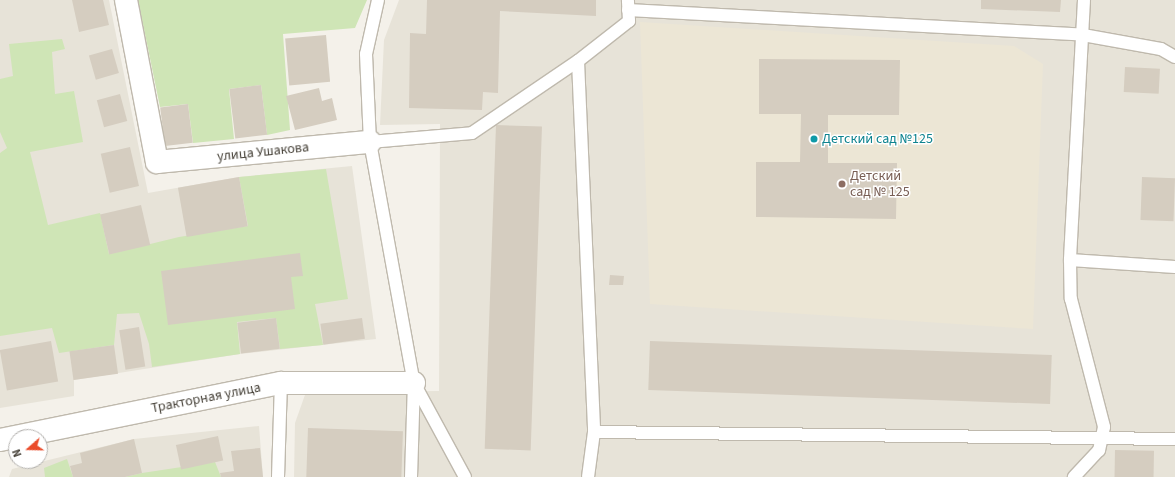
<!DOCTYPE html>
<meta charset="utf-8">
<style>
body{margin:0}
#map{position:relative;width:1175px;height:477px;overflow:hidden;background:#f4f1ea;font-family:"Source Sans 3",sans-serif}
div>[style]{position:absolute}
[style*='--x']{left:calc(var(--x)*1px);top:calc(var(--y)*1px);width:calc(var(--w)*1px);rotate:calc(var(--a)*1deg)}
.residential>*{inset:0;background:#e7e3d8}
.education>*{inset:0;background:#ece6d5}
.green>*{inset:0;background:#cfe5b6}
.building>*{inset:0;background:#d5cdc0;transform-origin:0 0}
.roads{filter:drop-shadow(1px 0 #bfb9ad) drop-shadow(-1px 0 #bfb9ad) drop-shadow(0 1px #bfb9ad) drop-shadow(0 -1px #bfb9ad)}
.service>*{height:12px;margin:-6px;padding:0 6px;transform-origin:6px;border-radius:6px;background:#fff}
.minor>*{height:22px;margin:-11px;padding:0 11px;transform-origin:11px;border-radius:11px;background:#fff}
.dots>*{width:11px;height:11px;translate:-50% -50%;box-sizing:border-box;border:2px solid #fff;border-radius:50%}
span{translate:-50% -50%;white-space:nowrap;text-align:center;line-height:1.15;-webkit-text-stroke:3px #fff;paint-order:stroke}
.culture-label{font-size:14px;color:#0d838f}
.left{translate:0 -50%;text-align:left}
.street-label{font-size:14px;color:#474239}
.education-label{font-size:14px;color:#785e54}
.north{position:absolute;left:8px;top:429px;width:40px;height:40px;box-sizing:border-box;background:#fff;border:1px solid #b5b3b0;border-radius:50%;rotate:250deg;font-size:11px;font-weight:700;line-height:16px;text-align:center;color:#474239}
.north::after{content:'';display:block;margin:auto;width:14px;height:18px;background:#ea4c2b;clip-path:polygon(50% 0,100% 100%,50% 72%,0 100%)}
</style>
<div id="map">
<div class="residential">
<i style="clip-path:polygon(0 0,109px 0,148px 193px,239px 177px,352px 166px,376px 339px,240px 354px,74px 380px,74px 396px,0 408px)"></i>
<i style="clip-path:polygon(399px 0,1175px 0,1175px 477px,294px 477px,295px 423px,306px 392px,439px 391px,440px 124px,380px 125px,384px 40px)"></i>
<i style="clip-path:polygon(259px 426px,263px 477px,9px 477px,12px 469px,134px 439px)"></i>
</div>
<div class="education">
<i style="clip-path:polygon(640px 22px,1014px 46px,1043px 64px,1033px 329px,650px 304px)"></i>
</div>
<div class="green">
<i style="clip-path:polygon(138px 0,367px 0,355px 28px,283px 34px,290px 130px,267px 135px,261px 85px,229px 89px,234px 139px,193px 143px,188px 104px,160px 107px)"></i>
<i style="clip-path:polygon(62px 39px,65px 49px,52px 52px,55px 94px,74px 91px,83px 142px,30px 152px,48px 225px,100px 213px,109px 254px,179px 237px,248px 226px,239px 177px,326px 169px,348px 299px,315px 304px,323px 345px,280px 349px,276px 318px,237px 322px,240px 354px,152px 367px,149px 344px,139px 313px,117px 314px,114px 345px,59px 353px,52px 328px,0 336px,0 153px,7px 148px,0 132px,0 79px,13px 76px,9px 44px)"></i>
<i style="clip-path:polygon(67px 459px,73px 477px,45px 477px,44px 468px)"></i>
<i style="clip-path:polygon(215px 462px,221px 477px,125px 477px,142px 473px)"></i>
</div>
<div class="building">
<i style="clip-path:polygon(72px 0,103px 0,109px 25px,79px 32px)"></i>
<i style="clip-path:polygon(427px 0,596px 0,596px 16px,500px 11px,498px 93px,483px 92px,482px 110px,409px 108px,410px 33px,426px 34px)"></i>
<i style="clip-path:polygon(981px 0,1061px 0,1060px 12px,981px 9px)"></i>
<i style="left:326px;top:35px;width:47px;height:41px;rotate:85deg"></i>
<i style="left:112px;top:49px;width:25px;height:24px;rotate:74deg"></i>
<i style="clip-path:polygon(759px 59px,900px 60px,899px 115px,828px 115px,828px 163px,897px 163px,896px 219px,756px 217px,756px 162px,800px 162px,801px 114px,759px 114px)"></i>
<i style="left:1125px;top:67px;width:35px;height:25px;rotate:3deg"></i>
<i style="left:261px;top:85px;width:50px;height:32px;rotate:83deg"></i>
<i style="clip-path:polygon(319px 88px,322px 101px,332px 98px,337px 120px,295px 130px,286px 96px)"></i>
<i style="left:120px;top:94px;width:28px;height:24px;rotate:75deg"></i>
<i style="left:188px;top:104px;width:39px;height:28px;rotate:83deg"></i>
<i style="left:496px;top:125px;width:46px;height:324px;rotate:2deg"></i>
<i style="left:130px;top:147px;width:40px;height:30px;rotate:77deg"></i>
<i style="left:239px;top:177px;width:50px;height:62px;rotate:80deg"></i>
<i style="left:1142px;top:177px;width:33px;height:43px;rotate:2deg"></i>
<i style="left:141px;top:205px;width:41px;height:42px;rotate:77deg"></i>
<i style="clip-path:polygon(300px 253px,303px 276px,291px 277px,295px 309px,168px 325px,161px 271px)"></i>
<i style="clip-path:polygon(610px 275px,624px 276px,623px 285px,609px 285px)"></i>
<i style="left:276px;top:318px;width:31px;height:39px;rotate:83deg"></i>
<i style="left:362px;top:318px;width:21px;height:42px;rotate:82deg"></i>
<i style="left:139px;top:327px;width:40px;height:20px;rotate:81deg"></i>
<i style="left:51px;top:341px;width:41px;height:52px;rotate:80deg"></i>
<i style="left:650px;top:341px;width:402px;height:49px;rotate:2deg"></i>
<i style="left:114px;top:345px;width:29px;height:45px;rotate:82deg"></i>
<i style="left:308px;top:428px;width:95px;height:49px;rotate:2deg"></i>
<i style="left:218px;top:436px;width:25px;height:43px;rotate:78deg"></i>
<i style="clip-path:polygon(134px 439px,142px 473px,125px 477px,73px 477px,70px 466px,82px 463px,80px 453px)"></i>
<i style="clip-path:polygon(260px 448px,263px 477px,221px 477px,220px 473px,234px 471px,231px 451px)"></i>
<i style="left:1115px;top:450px;width:39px;height:27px;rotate:1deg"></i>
</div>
<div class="roads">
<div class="service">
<i style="--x:378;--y:0;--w:55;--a:102.5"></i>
<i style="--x:366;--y:54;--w:88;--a:87.4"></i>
<i style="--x:370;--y:142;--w:245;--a:79.7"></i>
<i style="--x:414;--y:383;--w:107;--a:61.5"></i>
<i style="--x:1084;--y:0;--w:260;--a:93.1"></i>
<i style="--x:1070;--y:260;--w:105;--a:3.8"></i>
<i style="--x:628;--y:10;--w:456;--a:3.1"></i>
<i style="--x:1083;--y:35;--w:79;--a:10.2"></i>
<i style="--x:1161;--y:49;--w:16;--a:30"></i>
<i style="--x:578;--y:61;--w:65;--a:-38.1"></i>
<i style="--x:629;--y:21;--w:21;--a:-93"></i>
<i style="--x:370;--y:142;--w:102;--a:-5"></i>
<i style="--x:472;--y:133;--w:128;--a:-34.2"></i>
<i style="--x:578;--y:61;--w:371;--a:87.5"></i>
<i style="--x:594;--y:432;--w:45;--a:97.6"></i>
<i style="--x:1070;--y:260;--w:39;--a:89"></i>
<i style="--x:1071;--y:299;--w:132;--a:75.5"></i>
<i style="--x:1104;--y:427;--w:24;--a:102"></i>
<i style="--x:1099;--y:450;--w:37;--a:133"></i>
<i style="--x:594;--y:432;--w:581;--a:0.69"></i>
<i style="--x:278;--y:477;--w:94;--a:-88.2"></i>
<i style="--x:411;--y:477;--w:93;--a:-88.2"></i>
</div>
<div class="minor">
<i style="--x:126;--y:0;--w:165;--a:79.2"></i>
<i style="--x:157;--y:162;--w:214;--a:-5.4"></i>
<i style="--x:0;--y:440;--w:287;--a:-11.5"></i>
<i style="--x:281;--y:383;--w:133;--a:0"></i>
</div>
</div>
<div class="dots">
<i style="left:814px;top:139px;background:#0f9aa8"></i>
<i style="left:842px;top:184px;background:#8d6e63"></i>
</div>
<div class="culture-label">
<span class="left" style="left:822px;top:139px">Детский сад №125</span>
</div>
<div class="street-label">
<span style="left:263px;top:152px;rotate:-6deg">улица Ушакова</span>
<span style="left:206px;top:398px;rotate:-11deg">Тракторная улица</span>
</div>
<div class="education-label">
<span class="left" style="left:850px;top:184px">Детский<br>сад № 125</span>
</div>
<div class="north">N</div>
</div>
